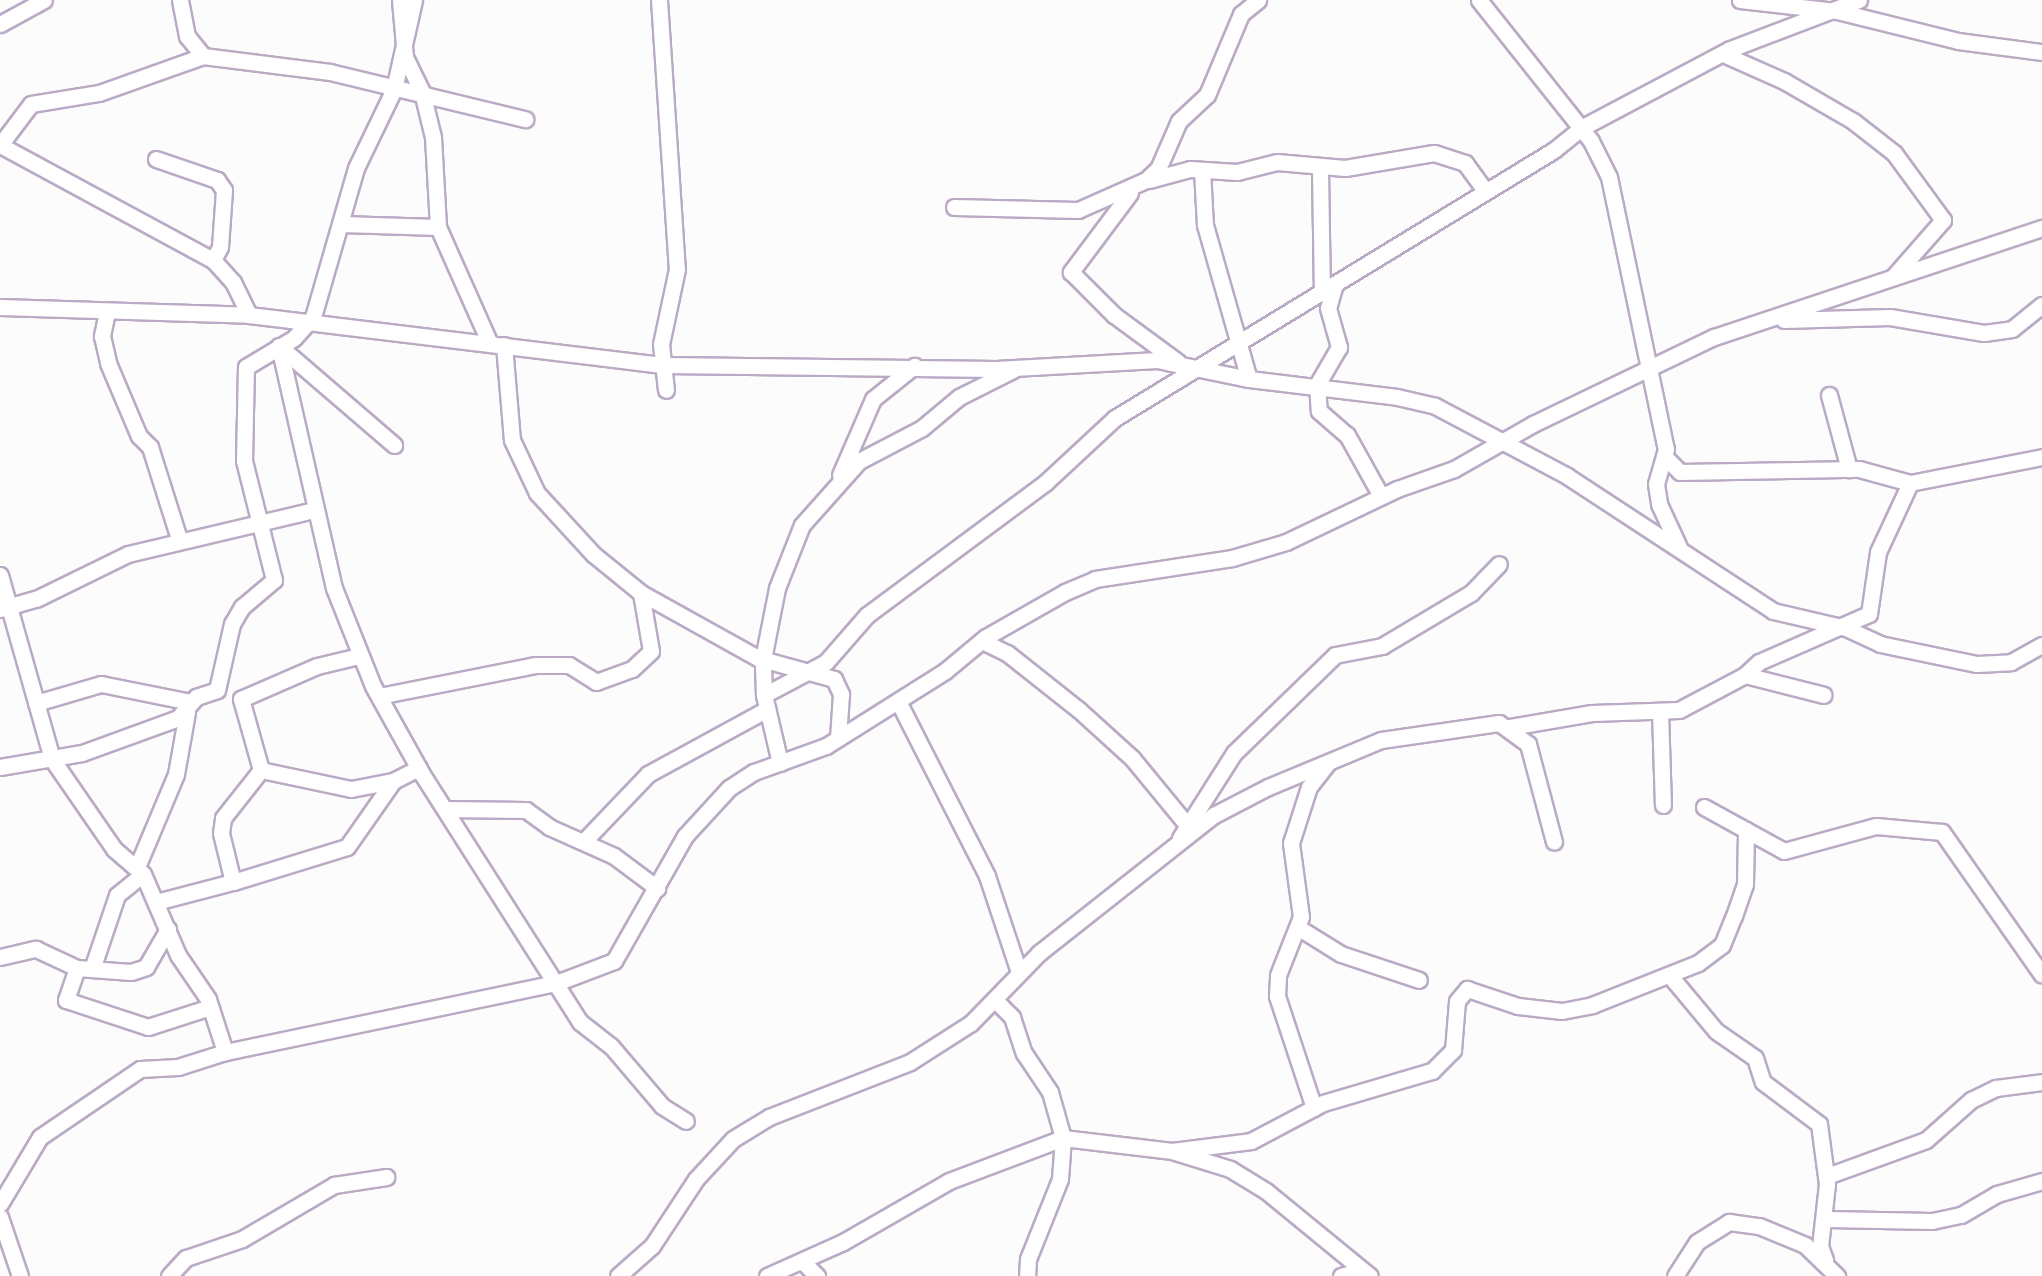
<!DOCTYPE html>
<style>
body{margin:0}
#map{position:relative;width:2042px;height:1276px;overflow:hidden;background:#fbfcfb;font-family:"Titillium Web",sans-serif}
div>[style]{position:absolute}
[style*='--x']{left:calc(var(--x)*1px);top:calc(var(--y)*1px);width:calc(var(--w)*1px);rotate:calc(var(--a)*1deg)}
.roads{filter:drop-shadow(2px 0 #baaac4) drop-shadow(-2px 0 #baaac4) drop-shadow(0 2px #baaac4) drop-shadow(0 -2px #baaac4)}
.minor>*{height:15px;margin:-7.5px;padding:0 7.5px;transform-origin:7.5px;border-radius:7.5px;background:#fff}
span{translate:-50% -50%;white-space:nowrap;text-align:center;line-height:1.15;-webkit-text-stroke:6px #fff;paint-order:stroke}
</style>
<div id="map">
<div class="roads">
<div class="minor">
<i style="--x:180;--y:0;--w:37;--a:79"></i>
<i style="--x:187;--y:36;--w:26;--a:51"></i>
<i style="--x:203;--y:56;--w:128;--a:7.2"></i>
<i style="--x:330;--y:72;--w:201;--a:13.6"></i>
<i style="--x:400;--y:0;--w:57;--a:85"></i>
<i style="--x:405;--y:57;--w:39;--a:64"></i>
<i style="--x:422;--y:92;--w:46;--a:76.3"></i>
<i style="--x:433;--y:137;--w:90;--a:86.8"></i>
<i style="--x:438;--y:227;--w:128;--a:66"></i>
<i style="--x:659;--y:0;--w:270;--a:86.2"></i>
<i style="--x:677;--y:269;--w:77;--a:102"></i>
<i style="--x:661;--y:344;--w:46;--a:83.8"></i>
<i style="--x:1479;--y:0;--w:180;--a:51.5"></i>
<i style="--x:1591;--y:141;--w:40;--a:63.4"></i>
<i style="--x:1609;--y:177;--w:278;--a:78.2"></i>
<i style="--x:1666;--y:449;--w:36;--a:106"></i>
<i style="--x:1656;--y:484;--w:20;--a:81"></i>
<i style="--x:1659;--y:504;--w:47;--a:65.1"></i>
<i style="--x:1740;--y:0;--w:98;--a:6.5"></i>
<i style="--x:1837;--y:11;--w:125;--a:13.9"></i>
<i style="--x:1958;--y:41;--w:85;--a:7.5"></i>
<i style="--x:0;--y:24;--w:50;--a:-28.6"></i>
<i style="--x:1723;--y:54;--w:67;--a:23.9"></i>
<i style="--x:1784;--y:81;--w:80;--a:30.1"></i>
<i style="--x:1853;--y:121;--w:52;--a:38"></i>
<i style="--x:1894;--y:153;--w:83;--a:53.8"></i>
<i style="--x:1943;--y:220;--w:76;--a:131.3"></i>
<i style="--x:0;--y:145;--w:242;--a:28.4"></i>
<i style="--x:213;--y:260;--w:30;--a:48"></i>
<i style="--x:233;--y:282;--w:37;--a:64"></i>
<i style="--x:0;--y:145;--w:51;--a:-52.9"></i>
<i style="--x:31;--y:104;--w:69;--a:-9.2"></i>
<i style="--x:99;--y:93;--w:110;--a:-19.6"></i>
<i style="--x:156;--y:159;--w:65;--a:19"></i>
<i style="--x:217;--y:180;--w:12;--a:55"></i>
<i style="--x:224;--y:190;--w:57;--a:94"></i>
<i style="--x:220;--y:247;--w:15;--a:118"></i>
<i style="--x:1320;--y:169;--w:123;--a:89.1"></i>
<i style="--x:1202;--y:170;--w:55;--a:86.9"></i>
<i style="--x:1205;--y:225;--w:160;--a:74.1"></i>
<i style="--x:1149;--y:180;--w:42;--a:-15"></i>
<i style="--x:1190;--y:169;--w:47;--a:3.7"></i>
<i style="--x:1237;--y:172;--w:41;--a:-14"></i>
<i style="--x:1277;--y:162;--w:68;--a:5"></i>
<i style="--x:1345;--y:168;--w:90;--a:-9.6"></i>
<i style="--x:1434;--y:153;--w:33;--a:18"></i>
<i style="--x:1465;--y:163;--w:32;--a:54"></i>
<i style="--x:1130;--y:193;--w:99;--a:126.8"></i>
<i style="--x:1071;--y:272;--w:61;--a:45"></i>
<i style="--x:1114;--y:315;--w:79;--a:36.3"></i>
<i style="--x:954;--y:207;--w:124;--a:1.4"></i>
<i style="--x:1078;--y:210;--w:74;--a:-23.8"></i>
<i style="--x:1146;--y:180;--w:16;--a:-43"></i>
<i style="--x:1158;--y:169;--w:52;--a:-66.4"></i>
<i style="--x:1179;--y:121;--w:38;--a:-43"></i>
<i style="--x:1207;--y:95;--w:88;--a:-67.2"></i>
<i style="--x:1241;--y:14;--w:22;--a:-39"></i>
<i style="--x:341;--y:224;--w:97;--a:1.8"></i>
<i style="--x:1335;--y:284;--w:25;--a:106"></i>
<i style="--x:1328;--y:308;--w:41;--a:74.2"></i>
<i style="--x:1339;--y:347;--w:44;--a:120.1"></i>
<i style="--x:1317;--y:385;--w:26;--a:86"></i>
<i style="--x:1319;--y:411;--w:37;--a:41"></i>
<i style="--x:1347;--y:435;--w:70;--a:60.9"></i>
<i style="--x:0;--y:307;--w:249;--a:1.8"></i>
<i style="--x:249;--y:315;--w:418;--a:6.9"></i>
<i style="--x:664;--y:365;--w:332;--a:0.7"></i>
<i style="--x:996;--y:369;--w:161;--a:-3.2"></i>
<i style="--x:1157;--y:360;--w:94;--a:11.7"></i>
<i style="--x:1249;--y:379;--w:149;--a:6.9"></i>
<i style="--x:1397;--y:397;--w:39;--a:13"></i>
<i style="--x:1435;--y:406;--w:149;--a:27.9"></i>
<i style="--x:1567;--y:476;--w:246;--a:33.2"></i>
<i style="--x:1773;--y:611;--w:75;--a:13.1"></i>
<i style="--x:1846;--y:628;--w:38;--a:25"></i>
<i style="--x:1880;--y:644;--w:99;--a:11.7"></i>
<i style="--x:1977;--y:664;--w:34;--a:-3"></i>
<i style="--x:2011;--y:662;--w:35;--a:-29"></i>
<i style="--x:107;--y:312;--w:25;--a:102"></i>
<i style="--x:102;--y:336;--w:28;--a:77"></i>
<i style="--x:108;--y:363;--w:79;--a:67"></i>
<i style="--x:139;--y:436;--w:16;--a:45"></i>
<i style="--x:150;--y:447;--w:96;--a:72.5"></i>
<i style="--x:1784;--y:320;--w:106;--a:-1.6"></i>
<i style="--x:1890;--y:317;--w:95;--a:9.7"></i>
<i style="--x:1984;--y:333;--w:28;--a:-8"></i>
<i style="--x:2012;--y:329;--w:38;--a:-39"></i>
<i style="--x:504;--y:345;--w:95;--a:85.2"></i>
<i style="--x:512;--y:440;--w:59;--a:64.7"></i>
<i style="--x:537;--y:493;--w:83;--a:47.4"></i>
<i style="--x:593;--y:554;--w:62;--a:39.1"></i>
<i style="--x:641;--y:593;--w:134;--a:29.1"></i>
<i style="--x:758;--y:658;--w:79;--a:15.4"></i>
<i style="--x:834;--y:679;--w:17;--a:65"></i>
<i style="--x:841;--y:694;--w:44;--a:93.9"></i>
<i style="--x:279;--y:346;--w:248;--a:77.2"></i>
<i style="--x:334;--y:588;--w:105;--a:68.3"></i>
<i style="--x:373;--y:686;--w:101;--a:60.9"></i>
<i style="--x:422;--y:774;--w:294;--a:57.5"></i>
<i style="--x:580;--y:1022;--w:39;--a:38"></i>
<i style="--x:611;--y:1046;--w:79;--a:49.6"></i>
<i style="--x:662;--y:1106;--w:28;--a:32"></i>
<i style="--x:279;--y:346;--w:152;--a:40.7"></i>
<i style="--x:1829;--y:395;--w:77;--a:74.9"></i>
<i style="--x:1665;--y:457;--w:21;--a:45"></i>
<i style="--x:1680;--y:472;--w:179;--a:-1"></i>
<i style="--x:1859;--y:469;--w:53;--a:15.4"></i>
<i style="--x:1910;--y:483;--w:135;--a:-11.1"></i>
<i style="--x:840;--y:475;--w:83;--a:-66.5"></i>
<i style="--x:873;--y:399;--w:53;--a:-38.8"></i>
<i style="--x:0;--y:575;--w:191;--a:74.2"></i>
<i style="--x:52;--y:759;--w:109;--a:55.4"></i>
<i style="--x:114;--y:849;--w:38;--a:41"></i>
<i style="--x:143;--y:874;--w:88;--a:66.6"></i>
<i style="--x:178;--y:955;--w:53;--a:55.7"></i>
<i style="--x:208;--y:999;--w:56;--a:72.2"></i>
<i style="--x:0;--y:609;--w:37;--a:-16"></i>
<i style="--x:36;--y:599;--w:102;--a:-26.1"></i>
<i style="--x:128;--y:554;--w:191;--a:-13.3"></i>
<i style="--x:982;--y:641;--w:28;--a:26"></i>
<i style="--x:1007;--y:653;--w:92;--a:38.4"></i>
<i style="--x:1079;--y:710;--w:72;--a:42.2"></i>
<i style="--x:1132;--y:758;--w:87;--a:50.6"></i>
<i style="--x:1745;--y:675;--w:19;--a:-43"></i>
<i style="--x:1759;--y:662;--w:120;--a:-23.6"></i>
<i style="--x:1869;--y:614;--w:63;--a:-81.7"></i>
<i style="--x:1878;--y:552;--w:76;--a:-65.1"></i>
<i style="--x:764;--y:695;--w:70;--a:-28"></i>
<i style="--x:826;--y:662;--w:62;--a:-48.9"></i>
<i style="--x:867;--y:615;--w:222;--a:-36.6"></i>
<i style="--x:1045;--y:483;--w:96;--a:-42.9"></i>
<i style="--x:1115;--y:418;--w:514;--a:-31.4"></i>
<i style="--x:1554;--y:150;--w:35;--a:-39"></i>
<i style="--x:1581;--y:128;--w:169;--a:-27.9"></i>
<i style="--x:1730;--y:49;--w:138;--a:-20.8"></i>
<i style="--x:379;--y:696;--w:160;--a:-11.2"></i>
<i style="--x:536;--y:665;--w:33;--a:0"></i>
<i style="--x:569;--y:665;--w:32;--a:32"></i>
<i style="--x:596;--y:682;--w:38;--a:-20"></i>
<i style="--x:632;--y:669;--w:26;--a:-43"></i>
<i style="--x:651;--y:651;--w:59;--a:-99.8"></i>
<i style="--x:898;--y:701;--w:196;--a:63"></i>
<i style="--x:987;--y:876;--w:101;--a:71.6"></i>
<i style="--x:36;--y:703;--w:68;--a:-16.3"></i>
<i style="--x:101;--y:684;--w:92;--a:11.3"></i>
<i style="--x:1660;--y:711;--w:94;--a:88.2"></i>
<i style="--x:1510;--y:727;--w:83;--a:-9.7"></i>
<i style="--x:1592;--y:713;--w:87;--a:-2"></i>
<i style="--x:1679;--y:710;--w:75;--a:-27.9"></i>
<i style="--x:1745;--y:675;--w:81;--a:14.2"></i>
<i style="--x:780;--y:763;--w:70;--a:-103.2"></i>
<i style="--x:764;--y:695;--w:36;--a:-92"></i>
<i style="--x:763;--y:659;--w:72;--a:-78.8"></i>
<i style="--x:777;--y:588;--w:68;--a:-68.4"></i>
<i style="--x:802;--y:525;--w:86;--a:-48.3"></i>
<i style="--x:859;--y:461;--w:71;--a:-27.6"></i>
<i style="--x:922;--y:428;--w:48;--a:-40"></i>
<i style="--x:959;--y:397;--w:60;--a:-26.6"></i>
<i style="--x:0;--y:767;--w:83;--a:-9.7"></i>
<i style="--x:82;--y:753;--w:102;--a:-20"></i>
<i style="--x:178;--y:718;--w:28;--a:-49"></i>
<i style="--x:196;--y:697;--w:22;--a:-18"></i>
<i style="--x:217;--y:690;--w:68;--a:-77.2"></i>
<i style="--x:232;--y:624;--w:20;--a:-60"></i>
<i style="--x:242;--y:607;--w:42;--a:-40.2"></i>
<i style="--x:274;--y:580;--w:123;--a:-104.1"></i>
<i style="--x:244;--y:461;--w:94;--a:-88.8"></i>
<i style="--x:246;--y:367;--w:56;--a:-31.1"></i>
<i style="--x:294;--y:338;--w:28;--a:-48"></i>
<i style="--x:313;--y:317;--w:155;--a:-73.9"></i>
<i style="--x:356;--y:168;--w:88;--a:-64.3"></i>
<i style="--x:394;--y:89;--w:91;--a:-77.3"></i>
<i style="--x:261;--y:770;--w:92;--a:11.9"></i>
<i style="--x:351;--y:789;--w:43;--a:-10.8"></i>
<i style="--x:1704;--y:807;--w:91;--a:28.8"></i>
<i style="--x:1784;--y:851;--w:95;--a:-15.2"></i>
<i style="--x:1876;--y:826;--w:66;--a:5.2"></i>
<i style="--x:1942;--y:832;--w:174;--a:55"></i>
<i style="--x:445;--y:809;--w:81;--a:0.7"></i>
<i style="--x:526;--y:810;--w:29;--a:36"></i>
<i style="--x:549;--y:827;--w:71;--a:24"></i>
<i style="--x:614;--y:856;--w:54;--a:36.7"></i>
<i style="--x:1180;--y:838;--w:101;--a:-57.6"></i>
<i style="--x:1234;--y:753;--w:141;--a:-44.1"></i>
<i style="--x:1335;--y:655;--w:48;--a:-10.8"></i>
<i style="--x:1382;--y:646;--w:104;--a:-30.8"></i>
<i style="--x:1471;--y:593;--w:40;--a:-46"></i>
<i style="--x:585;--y:840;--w:91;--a:-46.3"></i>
<i style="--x:648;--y:774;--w:136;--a:-28.6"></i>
<i style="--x:137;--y:867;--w:101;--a:-67.2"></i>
<i style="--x:176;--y:774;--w:63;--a:-79.9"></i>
<i style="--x:233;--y:882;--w:119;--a:-17.1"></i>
<i style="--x:347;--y:847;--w:80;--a:-55.1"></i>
<i style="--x:393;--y:781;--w:29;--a:-27"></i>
<i style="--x:156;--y:902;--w:80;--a:-14.6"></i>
<i style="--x:233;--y:882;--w:50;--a:-103.8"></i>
<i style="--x:221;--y:833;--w:15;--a:-82"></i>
<i style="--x:223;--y:818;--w:61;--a:-51.6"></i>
<i style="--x:261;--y:770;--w:74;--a:-105.7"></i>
<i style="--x:241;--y:699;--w:83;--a:-23.5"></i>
<i style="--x:317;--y:666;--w:43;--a:-13.4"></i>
<i style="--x:1299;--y:928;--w:49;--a:31.8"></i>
<i style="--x:1341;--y:954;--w:82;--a:18.4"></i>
<i style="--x:0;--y:957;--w:37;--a:-13"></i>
<i style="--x:36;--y:949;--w:45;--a:24.9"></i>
<i style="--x:77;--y:968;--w:54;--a:4.2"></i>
<i style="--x:131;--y:972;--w:16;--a:-18"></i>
<i style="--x:146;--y:967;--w:44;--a:-59.9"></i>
<i style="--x:77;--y:968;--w:34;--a:109"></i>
<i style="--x:66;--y:1000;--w:86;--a:18.2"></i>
<i style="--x:148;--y:1027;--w:65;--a:-17.9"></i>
<i style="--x:92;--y:969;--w:78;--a:-71.3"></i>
<i style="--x:117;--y:895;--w:33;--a:-39"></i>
<i style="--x:1671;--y:977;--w:70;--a:50.2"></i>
<i style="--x:1716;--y:1031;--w:47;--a:34.7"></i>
<i style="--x:1755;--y:1058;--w:25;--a:72"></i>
<i style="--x:1763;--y:1082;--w:70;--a:36.9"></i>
<i style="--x:1819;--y:1124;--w:61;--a:82.4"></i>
<i style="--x:1827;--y:1184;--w:62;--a:96.4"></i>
<i style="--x:1820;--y:1246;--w:15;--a:70"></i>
<i style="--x:996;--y:1001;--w:23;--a:45"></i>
<i style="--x:1012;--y:1017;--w:38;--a:72"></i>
<i style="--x:1024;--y:1053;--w:47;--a:56.3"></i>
<i style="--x:1050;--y:1092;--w:48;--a:74.2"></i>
<i style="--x:1063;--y:1138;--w:41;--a:94.2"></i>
<i style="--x:1060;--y:1179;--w:86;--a:111.8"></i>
<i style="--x:1028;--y:1259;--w:17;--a:93"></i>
<i style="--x:1314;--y:1108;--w:118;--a:-108.3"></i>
<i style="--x:1277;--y:996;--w:21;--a:-87"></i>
<i style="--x:1278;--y:975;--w:62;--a:-68.4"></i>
<i style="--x:1301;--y:917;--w:75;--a:-97.7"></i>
<i style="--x:1291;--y:843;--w:59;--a:-72.2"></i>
<i style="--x:1309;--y:787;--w:29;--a:-52"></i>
<i style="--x:1172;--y:1151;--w:80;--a:-7.2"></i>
<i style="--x:1251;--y:1141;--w:81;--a:-27.8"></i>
<i style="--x:1323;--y:1103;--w:114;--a:-16.4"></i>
<i style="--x:1432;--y:1071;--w:30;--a:-45"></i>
<i style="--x:1453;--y:1050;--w:49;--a:-85.3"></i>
<i style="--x:1457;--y:1001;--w:16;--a:-50"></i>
<i style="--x:1467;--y:989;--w:54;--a:18.4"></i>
<i style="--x:1518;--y:1006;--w:44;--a:6.5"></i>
<i style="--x:1562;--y:1011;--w:31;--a:-11"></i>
<i style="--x:1592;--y:1005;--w:114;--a:-21.6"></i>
<i style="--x:1698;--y:963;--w:30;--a:-37"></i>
<i style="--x:1722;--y:945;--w:31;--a:-68"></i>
<i style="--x:1734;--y:916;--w:34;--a:-71"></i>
<i style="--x:1745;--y:884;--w:54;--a:-88.9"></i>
<i style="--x:1827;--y:1176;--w:105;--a:-20"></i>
<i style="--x:1926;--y:1140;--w:60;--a:-41.6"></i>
<i style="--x:1971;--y:1100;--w:28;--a:-26"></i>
<i style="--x:1996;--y:1088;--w:46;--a:-7.4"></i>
<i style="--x:0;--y:1204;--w:78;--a:-59.2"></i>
<i style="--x:40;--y:1137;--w:121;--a:-34.2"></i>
<i style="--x:140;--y:1069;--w:38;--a:-3"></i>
<i style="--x:178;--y:1067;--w:49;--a:-17.7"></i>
<i style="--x:225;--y:1052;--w:338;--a:-11.8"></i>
<i style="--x:556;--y:983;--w:62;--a:-20.8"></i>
<i style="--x:614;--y:961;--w:144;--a:-60.4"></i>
<i style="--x:685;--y:836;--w:65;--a:-47.5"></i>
<i style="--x:729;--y:788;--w:30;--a:-33"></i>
<i style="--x:754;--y:772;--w:77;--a:-19.9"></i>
<i style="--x:826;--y:746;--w:141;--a:-32.2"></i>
<i style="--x:945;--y:671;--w:53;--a:-39.7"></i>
<i style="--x:986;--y:637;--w:91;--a:-29.7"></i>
<i style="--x:1065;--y:592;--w:33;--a:-23"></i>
<i style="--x:1095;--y:579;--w:139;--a:-8.7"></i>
<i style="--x:1232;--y:558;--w:56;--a:-16.5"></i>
<i style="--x:1286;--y:542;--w:123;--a:-25.5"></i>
<i style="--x:1397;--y:489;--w:60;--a:-19.3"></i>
<i style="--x:1454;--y:469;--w:91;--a:-29.7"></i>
<i style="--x:1533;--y:424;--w:201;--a:-25.7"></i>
<i style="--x:1714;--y:337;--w:346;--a:-18.4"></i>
<i style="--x:0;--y:1217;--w:62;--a:71.3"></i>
<i style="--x:1827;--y:1219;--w:105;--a:1.1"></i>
<i style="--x:1932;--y:1221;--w:30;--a:-12"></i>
<i style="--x:1961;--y:1215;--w:42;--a:-30.3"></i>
<i style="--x:1997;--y:1194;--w:47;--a:-16.1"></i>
<i style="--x:803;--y:1262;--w:20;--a:45"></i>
<i style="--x:169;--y:1276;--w:25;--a:-47"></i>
<i style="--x:186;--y:1258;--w:59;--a:-18.7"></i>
<i style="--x:242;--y:1239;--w:107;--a:-30.4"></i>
<i style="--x:334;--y:1185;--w:53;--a:-8.7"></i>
<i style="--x:618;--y:1276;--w:45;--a:-41.4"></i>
<i style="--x:652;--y:1246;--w:80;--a:-56.7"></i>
<i style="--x:696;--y:1179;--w:54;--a:-47.2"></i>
<i style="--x:733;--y:1139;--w:42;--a:-31.4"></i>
<i style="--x:769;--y:1117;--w:151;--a:-21.3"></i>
<i style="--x:910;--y:1062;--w:72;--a:-32.6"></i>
<i style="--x:971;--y:1023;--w:98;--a:-45.8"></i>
<i style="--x:1039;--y:953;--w:223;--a:-38.3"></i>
<i style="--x:1214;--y:815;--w:61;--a:-27.4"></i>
<i style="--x:1268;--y:787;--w:122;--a:-22.6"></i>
<i style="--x:1381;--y:740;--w:119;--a:-8.2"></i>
<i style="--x:1499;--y:723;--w:36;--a:36"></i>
<i style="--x:1528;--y:744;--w:101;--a:75.1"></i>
<i style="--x:767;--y:1276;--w:83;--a:-24.1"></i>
<i style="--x:843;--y:1242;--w:122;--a:-29.9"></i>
<i style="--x:949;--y:1181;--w:122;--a:-20.7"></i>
<i style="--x:1063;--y:1138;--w:110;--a:6.8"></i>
<i style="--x:1172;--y:1151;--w:61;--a:17.2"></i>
<i style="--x:1230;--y:1169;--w:42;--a:31.4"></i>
<i style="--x:1266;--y:1191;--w:134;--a:39.3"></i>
<i style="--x:1341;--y:1276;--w:22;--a:-16"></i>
<i style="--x:1675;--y:1276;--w:40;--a:-57.1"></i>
<i style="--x:1697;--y:1242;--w:38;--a:-32"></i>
<i style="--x:1729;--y:1222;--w:30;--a:8"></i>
<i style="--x:1759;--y:1226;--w:50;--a:22.4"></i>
<i style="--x:1805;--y:1245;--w:45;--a:44.1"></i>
</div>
</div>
</div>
